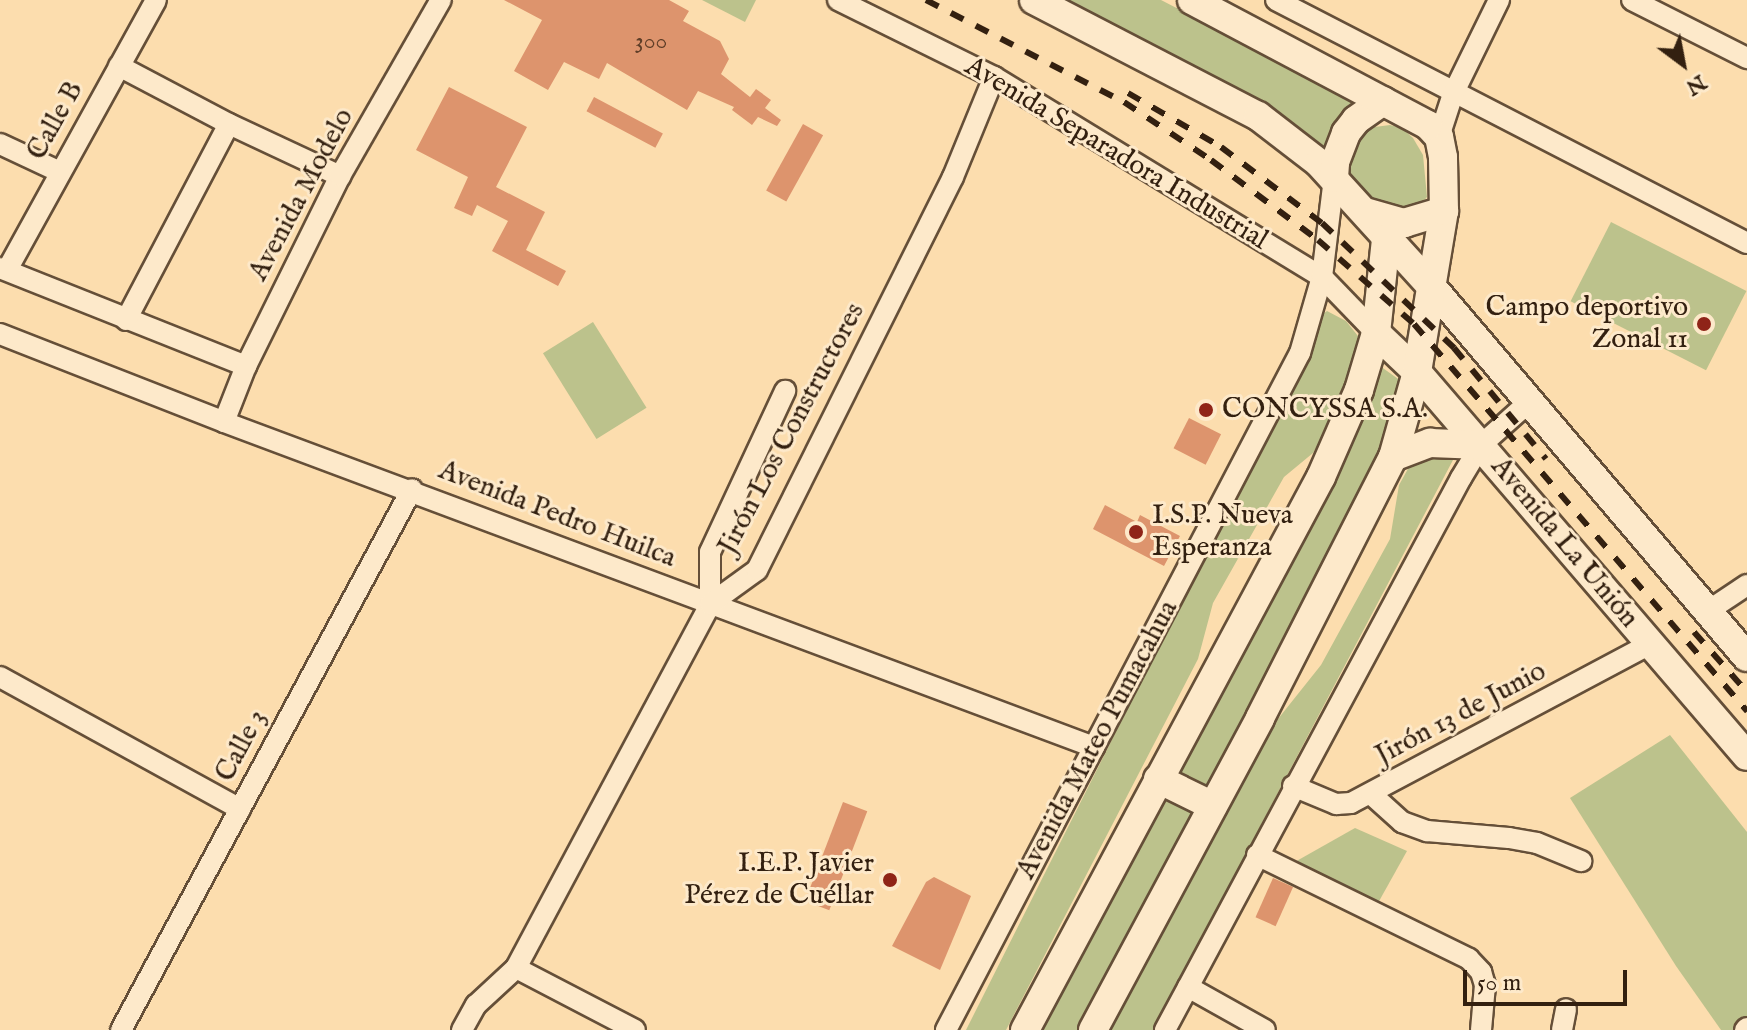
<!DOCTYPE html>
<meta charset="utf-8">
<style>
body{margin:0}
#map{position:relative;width:1747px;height:1030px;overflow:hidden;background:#fcddae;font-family:"IM FELL English",serif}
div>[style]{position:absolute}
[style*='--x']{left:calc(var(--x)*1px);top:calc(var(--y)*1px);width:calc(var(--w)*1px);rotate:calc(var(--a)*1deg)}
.green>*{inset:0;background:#bcc28c;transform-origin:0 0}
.building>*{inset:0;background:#dd946d;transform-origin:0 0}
.roads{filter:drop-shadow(2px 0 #654f38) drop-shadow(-2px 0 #654f38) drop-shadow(0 2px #654f38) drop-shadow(0 -2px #654f38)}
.street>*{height:20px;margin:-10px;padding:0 10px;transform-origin:10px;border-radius:10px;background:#fde9ca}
.secondary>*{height:28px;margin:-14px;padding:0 14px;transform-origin:14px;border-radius:14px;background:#fde9ca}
.rail>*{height:6px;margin-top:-3px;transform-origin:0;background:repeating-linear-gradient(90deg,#332010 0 14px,transparent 0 28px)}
.dots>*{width:22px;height:22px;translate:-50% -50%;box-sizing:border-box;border:4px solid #fde9ca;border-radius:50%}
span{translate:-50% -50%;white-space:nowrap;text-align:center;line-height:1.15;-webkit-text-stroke:6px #fde9ca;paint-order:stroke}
.number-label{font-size:24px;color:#5e3d27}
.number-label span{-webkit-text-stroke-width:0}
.street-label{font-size:28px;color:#332010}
.poi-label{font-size:28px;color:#332010}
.right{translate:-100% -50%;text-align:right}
.left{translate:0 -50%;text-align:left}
.north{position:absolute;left:1643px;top:24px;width:80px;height:80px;-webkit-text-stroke:6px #fde9ca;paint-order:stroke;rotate:148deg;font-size:22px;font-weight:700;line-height:32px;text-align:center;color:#332010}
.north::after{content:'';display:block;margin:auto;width:28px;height:36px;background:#332010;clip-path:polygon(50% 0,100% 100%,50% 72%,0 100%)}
.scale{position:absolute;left:1463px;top:970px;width:164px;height:36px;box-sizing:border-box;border:4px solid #332010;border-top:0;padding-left:10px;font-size:24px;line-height:28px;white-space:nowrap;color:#332010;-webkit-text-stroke:6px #fde9ca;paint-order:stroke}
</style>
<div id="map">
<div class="green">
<i style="clip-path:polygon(702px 0,756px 0,745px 22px)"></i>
<i style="clip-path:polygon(1059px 0,1161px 0,1357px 101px,1334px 126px,1320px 155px)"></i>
<i style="clip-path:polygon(1390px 125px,1402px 128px,1413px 138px,1423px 155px,1427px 197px,1416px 210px,1376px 205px,1348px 183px,1349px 147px,1367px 128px)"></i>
<i style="left:1611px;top:222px;width:152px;height:89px;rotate:27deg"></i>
<i style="clip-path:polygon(1327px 311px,1346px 321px,1358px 336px,1352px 391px,1313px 453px,1284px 477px,1213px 603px,1198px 659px,1006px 1030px,966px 1030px,1303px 360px,1316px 319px)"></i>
<i style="left:593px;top:322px;width:101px;height:59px;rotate:58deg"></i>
<i style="clip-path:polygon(1380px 366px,1415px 391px,1411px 406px,1081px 1030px,1030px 1030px)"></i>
<i style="clip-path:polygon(1437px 456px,1453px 460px,1153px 1030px,1108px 1030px,1270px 729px,1321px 665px,1390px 539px,1399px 485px,1409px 467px)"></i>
<i style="clip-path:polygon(1670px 735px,1747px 832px,1747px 1021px,1735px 1030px,1721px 1030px,1676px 966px,1570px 798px)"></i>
<i style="clip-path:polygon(1355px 828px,1407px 851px,1378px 903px,1293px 863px)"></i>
</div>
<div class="building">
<i style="clip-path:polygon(504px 0,669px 0,689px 11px,683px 21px,720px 41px,729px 59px,721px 74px,750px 97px,756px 89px,771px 100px,765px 108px,781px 120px,777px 126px,758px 117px,752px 125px,732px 110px,734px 107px,698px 91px,687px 110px,607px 63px,599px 79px,564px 62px,548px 90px,514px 71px,542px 20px)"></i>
<i style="clip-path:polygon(449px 87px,527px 127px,496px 187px,545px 212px,526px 250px,566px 271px,558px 286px,492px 251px,508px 221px,477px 205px,472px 216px,454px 208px,468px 177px,416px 150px)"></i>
<i style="left:594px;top:97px;width:78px;height:16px;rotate:28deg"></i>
<i style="left:803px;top:124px;width:23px;height:76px;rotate:29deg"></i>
<i style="left:1189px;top:418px;width:36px;height:34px;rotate:27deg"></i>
<i style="clip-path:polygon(1105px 505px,1137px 522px,1140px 515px,1180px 536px,1164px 566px,1093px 529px)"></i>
<i style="left:843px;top:802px;width:26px;height:106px;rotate:21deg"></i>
<i style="clip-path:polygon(934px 877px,971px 896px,940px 970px,892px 946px,926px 882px)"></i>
<i style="left:1273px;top:878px;width:22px;height:43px;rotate:24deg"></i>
</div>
<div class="roads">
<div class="street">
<i style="--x:838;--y:0;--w:174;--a:26.3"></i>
<i style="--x:994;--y:77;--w:384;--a:31.4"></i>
<i style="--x:1322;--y:277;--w:78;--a:46"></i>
<i style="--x:1276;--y:0;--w:530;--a:27.29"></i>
<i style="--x:1632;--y:0;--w:129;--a:26.8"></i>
<i style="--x:119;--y:66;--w:124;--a:27.8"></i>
<i style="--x:229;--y:124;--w:123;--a:25.1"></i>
<i style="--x:1439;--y:137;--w:45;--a:-72"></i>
<i style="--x:1453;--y:94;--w:105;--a:-63.9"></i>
<i style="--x:0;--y:144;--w:66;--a:25"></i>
<i style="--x:0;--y:268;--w:265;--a:21.7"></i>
<i style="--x:7;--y:270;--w:308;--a:-61.1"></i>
<i style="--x:126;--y:320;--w:221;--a:-62.3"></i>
<i style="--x:0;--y:334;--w:241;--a:21.4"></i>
<i style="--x:224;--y:422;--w:929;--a:20.48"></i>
<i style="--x:224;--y:422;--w:60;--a:-68.6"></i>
<i style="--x:246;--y:366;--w:212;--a:-63.7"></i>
<i style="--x:340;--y:176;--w:203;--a:-60.2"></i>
<i style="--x:710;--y:604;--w:52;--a:-90"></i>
<i style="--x:710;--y:552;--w:178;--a:-65"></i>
<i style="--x:1708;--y:611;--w:47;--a:-33.7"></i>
<i style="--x:0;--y:677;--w:274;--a:28.8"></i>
<i style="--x:1293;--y:786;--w:47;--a:22.7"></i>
<i style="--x:1336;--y:804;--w:15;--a:-4"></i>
<i style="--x:1351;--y:803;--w:339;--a:-28"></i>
<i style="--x:1371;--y:794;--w:42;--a:42.1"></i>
<i style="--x:1402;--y:822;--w:27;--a:20"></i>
<i style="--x:1427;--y:831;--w:82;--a:4.9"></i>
<i style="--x:1509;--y:838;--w:28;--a:10"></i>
<i style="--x:1537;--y:843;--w:48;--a:22.2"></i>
<i style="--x:1257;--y:855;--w:236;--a:26.1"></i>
<i style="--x:1469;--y:959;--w:18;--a:47"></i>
<i style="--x:1481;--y:972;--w:14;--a:73"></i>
<i style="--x:1485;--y:985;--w:45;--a:95.1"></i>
<i style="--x:516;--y:968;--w:134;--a:27.5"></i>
<i style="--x:1188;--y:987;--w:88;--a:29.2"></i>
<i style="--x:121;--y:1030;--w:614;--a:-61.72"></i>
<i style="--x:462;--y:1030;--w:29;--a:-61"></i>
<i style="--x:476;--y:1005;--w:54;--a:-42.8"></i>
<i style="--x:516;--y:968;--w:412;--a:-61.9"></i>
<i style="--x:710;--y:604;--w:58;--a:-35.9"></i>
<i style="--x:757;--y:570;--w:439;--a:-63.5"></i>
<i style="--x:953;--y:177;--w:108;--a:-67.7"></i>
<i style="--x:946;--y:1030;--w:764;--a:-62.4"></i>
<i style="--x:1300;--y:353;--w:79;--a:-73.9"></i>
<i style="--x:1322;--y:277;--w:100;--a:-83.1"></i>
<i style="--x:1165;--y:1030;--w:626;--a:-61.8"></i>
<i style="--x:1461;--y:478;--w:39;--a:-59"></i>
<i style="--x:1481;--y:445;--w:63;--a:-41.8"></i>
<i style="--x:1562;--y:1030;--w:21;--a:-79"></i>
<i style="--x:1745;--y:1030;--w:3;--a:-45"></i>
</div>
<div class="secondary">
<i style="--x:1034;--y:0;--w:252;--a:27.4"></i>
<i style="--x:1258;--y:116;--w:77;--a:37.6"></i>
<i style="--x:1319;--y:163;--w:166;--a:47.7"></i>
<i style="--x:1431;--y:286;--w:487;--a:49.6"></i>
<i style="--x:1334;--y:178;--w:16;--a:-86"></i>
<i style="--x:1335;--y:162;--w:31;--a:-69"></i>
<i style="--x:1346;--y:133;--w:16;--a:-52"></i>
<i style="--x:1356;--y:120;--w:33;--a:-35"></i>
<i style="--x:1365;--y:212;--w:41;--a:15.8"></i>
<i style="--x:1404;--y:223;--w:42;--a:-16.7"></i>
<i style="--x:1376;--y:333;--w:57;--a:43.6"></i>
<i style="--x:1417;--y:372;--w:506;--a:49.33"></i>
<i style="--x:1393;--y:457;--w:40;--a:-21"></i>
<i style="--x:1430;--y:443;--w:51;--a:2.2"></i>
<i style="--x:1158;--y:779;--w:61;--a:26.1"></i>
<i style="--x:1025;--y:1030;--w:627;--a:-61.84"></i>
<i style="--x:1321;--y:477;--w:95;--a:-66.4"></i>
<i style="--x:1359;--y:390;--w:59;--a:-73.4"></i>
<i style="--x:1376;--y:333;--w:95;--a:-83.9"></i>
<i style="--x:1093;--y:1030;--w:354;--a:-61.8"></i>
<i style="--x:1260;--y:718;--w:293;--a:-63"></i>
<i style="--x:1393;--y:457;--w:88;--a:-74.2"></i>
<i style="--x:1417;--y:372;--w:163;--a:-80.5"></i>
<i style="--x:1444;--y:211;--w:54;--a:-91.1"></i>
<i style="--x:1443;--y:157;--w:20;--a:-101"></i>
<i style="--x:1439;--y:137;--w:16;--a:-133"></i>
<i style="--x:1428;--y:125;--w:267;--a:-152.1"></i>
</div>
</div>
<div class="rail">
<i style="--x:926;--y:0;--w:223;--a:27.3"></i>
<i style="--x:1124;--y:102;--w:105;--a:33.7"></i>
<i style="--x:1211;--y:160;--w:134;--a:36.8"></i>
<i style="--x:1318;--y:240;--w:128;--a:41.2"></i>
<i style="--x:1414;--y:324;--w:511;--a:49.29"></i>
<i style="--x:1128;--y:93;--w:108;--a:30.1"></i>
<i style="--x:1221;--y:147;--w:126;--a:37"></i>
<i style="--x:1322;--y:223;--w:182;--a:43.4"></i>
<i style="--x:1454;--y:348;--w:144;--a:50.3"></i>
<i style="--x:1694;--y:632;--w:80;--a:48.5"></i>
</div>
<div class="dots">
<i style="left:1704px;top:324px;background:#8f2418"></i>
<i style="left:1206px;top:410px;background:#8f2418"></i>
<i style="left:1136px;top:532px;background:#8f2418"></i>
<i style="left:890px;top:880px;background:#8f2418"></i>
</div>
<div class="number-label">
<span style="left:651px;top:42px">300</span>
</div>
<div class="street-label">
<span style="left:56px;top:121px;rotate:-61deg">Calle B</span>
<span style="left:1116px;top:154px;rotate:31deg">Avenida Separadora Industrial</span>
<span style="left:302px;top:195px;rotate:-62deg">Avenida Modelo</span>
<span style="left:792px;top:429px;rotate:-62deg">Jirón Los Constructores</span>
<span style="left:557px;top:515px;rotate:21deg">Avenida Pedro Huilca</span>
<span style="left:1564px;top:543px;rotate:50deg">Avenida La Unión</span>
<span style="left:1461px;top:714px;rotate:-28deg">Jirón 13 de Junio</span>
<span style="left:1098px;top:740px;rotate:-62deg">Avenida Mateo Pumacahua</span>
<span style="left:242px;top:746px;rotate:-62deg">Calle 3</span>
</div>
<div class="poi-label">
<span class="right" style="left:1688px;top:324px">Campo deportivo<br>Zonal 11</span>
<span class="left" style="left:1222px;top:410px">CONCYSSA S.A.</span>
<span class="left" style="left:1152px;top:532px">I.S.P. Nueva<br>Esperanza</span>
<span class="right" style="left:874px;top:880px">I.E.P. Javier<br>Pérez de Cuéllar</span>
</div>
<div class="north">N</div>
<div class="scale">50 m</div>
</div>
